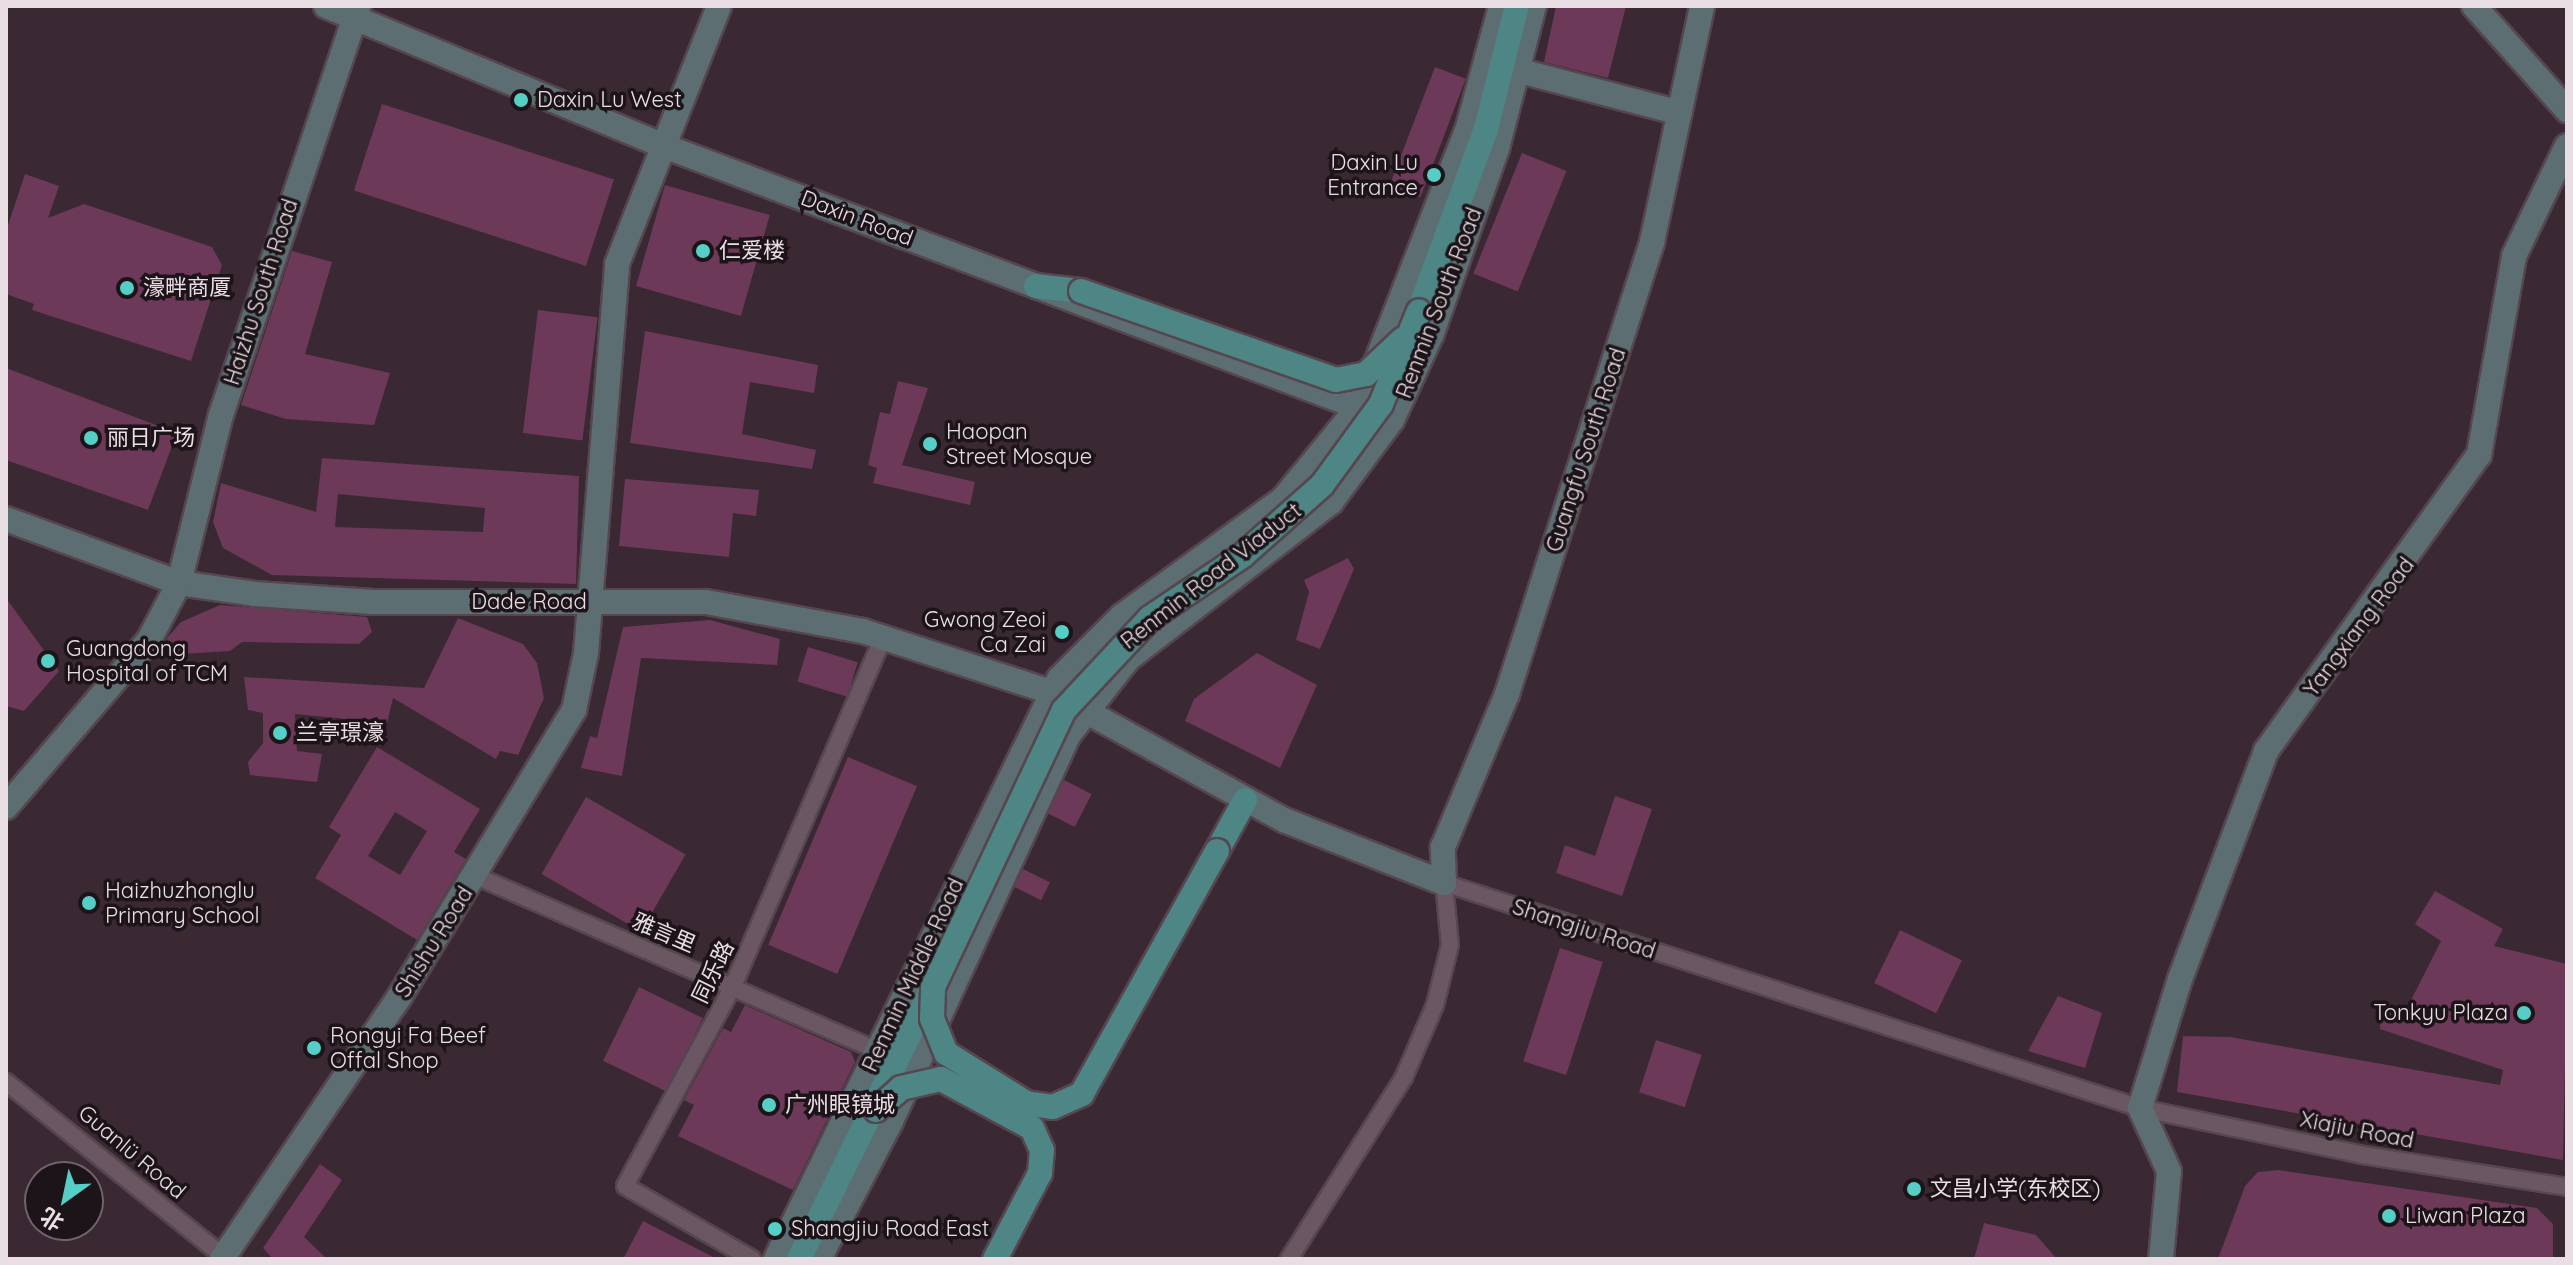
<!DOCTYPE html>
<meta charset="utf-8">
<style>
body{margin:0}
#map{position:relative;width:2573px;height:1265px;overflow:hidden;background:#3a2832;font-family:Quicksand,"Noto Sans SC",sans-serif}
div>[style]{position:absolute}
[style*='--x']{left:calc(var(--x)*1px);top:calc(var(--y)*1px);width:calc(var(--w)*1px);rotate:calc(var(--a)*1deg)}
.building>*{inset:0;background:#6d3959;transform-origin:0 0}
.roads{filter:drop-shadow(2px 0 #55464f) drop-shadow(-2px 0 #55464f) drop-shadow(0 2px #55464f) drop-shadow(0 -2px #55464f)}
.street>*{height:16px;margin:-8px;padding:0 8px;transform-origin:8px;border-radius:8px;background:#6b5762}
.secondary>*{height:24px;margin:-12px;padding:0 12px;transform-origin:12px;border-radius:12px;background:#5d6e73}
.primary>*{height:24px;margin:-12px;padding:0 12px;transform-origin:12px;border-radius:12px;background:#4e8585}
.bridges{filter:drop-shadow(2px 0 #55464f) drop-shadow(-2px 0 #55464f) drop-shadow(0 2px #55464f) drop-shadow(0 -2px #55464f)}
.primary-bridge>*{height:24px;margin:-12px;padding:0 12px;transform-origin:12px;border-radius:12px;background:#4e8585}
.dots>*{width:22px;height:22px;translate:-50% -50%;box-sizing:border-box;border:4px solid #1c1418;border-radius:50%}
span{translate:-50% -50%;white-space:nowrap;text-align:center;line-height:1.15;-webkit-text-stroke:7px #1c1418;paint-order:stroke}
.poi-label{font-size:22px;color:#eadee5}
.left{translate:0 -50%;text-align:left}
.right{translate:-100% -50%;text-align:right}
.street-label{font-size:22px;color:#eadee5}
.frame{position:absolute;inset:0;border:8px solid #eadee5;pointer-events:none}
.north{position:absolute;left:24px;top:1161px;width:80px;height:80px;box-sizing:border-box;background:#1c1418;border:2px solid #6e656a;border-radius:50%;rotate:213deg;font-size:22px;font-weight:700;line-height:32px;text-align:center;color:#eadee5}
.north::after{content:'';display:block;margin:auto;width:28px;height:36px;background:#55cec6;clip-path:polygon(50% 0,100% 100%,50% 72%,0 100%)}
</style>
<div id="map">
<div class="building">
<i style="clip-path:polygon(1556px 6px,1626px 6px,1608px 78px,1544px 62px)"></i>
<i style="left:1435px;top:67px;width:33px;height:127px;rotate:21deg"></i>
<i style="left:382px;top:104px;width:244px;height:91px;rotate:18deg"></i>
<i style="left:1522px;top:153px;width:48px;height:130px;rotate:22deg"></i>
<i style="clip-path:polygon(25px 174px,59px 186px,48px 218px,84px 204px,212px 247px,222px 265px,191px 361px,32px 310px,34px 304px,6px 294px,6px 231px)"></i>
<i style="left:665px;top:185px;width:109px;height:105px;rotate:16deg"></i>
<i style="clip-path:polygon(292px 251px,332px 262px,305px 354px,390px 373px,374px 425px,286px 419px,241px 405px)"></i>
<i style="left:538px;top:310px;width:60px;height:124px;rotate:7deg"></i>
<i style="clip-path:polygon(645px 331px,818px 365px,814px 393px,750px 382px,742px 434px,816px 450px,812px 469px,630px 443px)"></i>
<i style="clip-path:polygon(6px 368px,177px 433px,148px 510px,6px 460px)"></i>
<i style="clip-path:polygon(898px 381px,928px 388px,902px 465px,975px 482px,970px 505px,873px 483px,877px 468px,868px 465px,880px 412px,890px 414px)"></i>
<i style="clip-path:polygon(evenodd,322px 458px,579px 476px,576px 584px,272px 575px,223px 548px,213px 522px,221px 483px,316px 512px,322px 458px,338px 494px,485px 508px,483px 532px,335px 527px,338px 494px)"></i>
<i style="clip-path:polygon(625px 479px,759px 490px,756px 516px,733px 513px,729px 557px,619px 546px)"></i>
<i style="clip-path:polygon(1348px 558px,1354px 569px,1320px 649px,1296px 640px,1309px 592px,1304px 580px)"></i>
<i style="clip-path:polygon(6px 598px,59px 671px,24px 711px,6px 706px)"></i>
<i style="clip-path:polygon(220px 605px,367px 617px,372px 632px,359px 644px,242px 642px,230px 651px,166px 655px,167px 638px,181px 622px)"></i>
<i style="clip-path:polygon(458px 618px,523px 644px,537px 663px,544px 698px,518px 755px,500px 751px,496px 759px,393px 698px,387px 723px,295px 714px,297px 751px,322px 754px,317px 782px,250px 775px,248px 762px,263px 743px,263px 713px,248px 710px,244px 677px,424px 688px)"></i>
<i style="clip-path:polygon(710px 620px,780px 639px,777px 665px,641px 658px,622px 776px,581px 768px,590px 736px,597px 738px,623px 627px)"></i>
<i style="left:808px;top:647px;width:52px;height:36px;rotate:17deg"></i>
<i style="clip-path:polygon(1257px 653px,1317px 685px,1280px 768px,1185px 721px,1194px 699px)"></i>
<i style="clip-path:polygon(evenodd,377px 747px,480px 809px,454px 852px,466px 859px,417px 940px,315px 878px,341px 835px,329px 827px,377px 747px,395px 812px,427px 831px,400px 875px,368px 856px,395px 812px)"></i>
<i style="left:848px;top:757px;width:75px;height:204px;rotate:23deg"></i>
<i style="left:1064px;top:780px;width:31px;height:37px;rotate:27deg"></i>
<i style="clip-path:polygon(1615px 796px,1652px 809px,1622px 896px,1556px 873px,1565px 845px,1595px 856px)"></i>
<i style="left:586px;top:797px;width:115px;height:89px;rotate:30deg"></i>
<i style="left:1023px;top:869px;width:30px;height:20px;rotate:26deg"></i>
<i style="clip-path:polygon(2435px 891px,2503px 929px,2494px 946px,2567px 964px,2563px 1160px,2177px 1092px,2183px 1036px,2230px 1037px,2500px 1085px,2503px 1070px,2380px 1029px,2381px 1006px,2404px 1014px,2441px 941px,2415px 924px)"></i>
<i style="left:1900px;top:930px;width:69px;height:59px;rotate:26deg"></i>
<i style="left:1560px;top:948px;width:45px;height:119px;rotate:18deg"></i>
<i style="left:639px;top:987px;width:71px;height:82px;rotate:26deg"></i>
<i style="clip-path:polygon(2058px 996px,2102px 1013px,2085px 1068px,2028px 1051px)"></i>
<i style="clip-path:polygon(745px 1005px,851px 1052px,855px 1062px,793px 1190px,678px 1136px,694px 1105px,684px 1100px,723px 1028px,731px 1032px)"></i>
<i style="left:1656px;top:1040px;width:48px;height:55px;rotate:18deg"></i>
<i style="clip-path:polygon(320px 1164px,342px 1180px,304px 1237px,327px 1259px,273px 1259px,263px 1248px)"></i>
<i style="clip-path:polygon(2278px 1170px,2537px 1208px,2553px 1224px,2553px 1259px,2218px 1259px,2245px 1186px,2258px 1172px)"></i>
<i style="clip-path:polygon(643px 1221px,717px 1259px,623px 1259px)"></i>
<i style="clip-path:polygon(1984px 1223px,2036px 1235px,2057px 1259px,1974px 1259px)"></i>
</div>
<div class="roads">
<div class="street">
<i style="--x:476;--y:876;--w:439;--a:23.5"></i>
<i style="--x:6;--y:1082;--w:283;--a:38.7"></i>
<i style="--x:752;--y:1259;--w:146;--a:-150.1"></i>
<i style="--x:625;--y:1186;--w:227;--a:-61.6"></i>
<i style="--x:733;--y:986;--w:381;--a:-66.7"></i>
<i style="--x:1289;--y:1259;--w:215;--a:-57.7"></i>
<i style="--x:1404;--y:1077;--w:78;--a:-66.7"></i>
<i style="--x:1435;--y:1005;--w:62;--a:-76"></i>
<i style="--x:1450;--y:945;--w:62;--a:-95.5"></i>
<i style="--x:1444;--y:883;--w:731;--a:17.91"></i>
<i style="--x:2140;--y:1108;--w:228;--a:11.9"></i>
<i style="--x:2363;--y:1155;--w:206;--a:8.9"></i>
</div>
<div class="secondary">
<i style="--x:326;--y:6;--w:366;--a:22.5"></i>
<i style="--x:664;--y:146;--w:755;--a:20.62"></i>
<i style="--x:2474;--y:6;--w:140;--a:48.2"></i>
<i style="--x:1520;--y:71;--w:165;--a:14.7"></i>
<i style="--x:6;--y:519;--w:184;--a:20.3"></i>
<i style="--x:179;--y:583;--w:77;--a:8.2"></i>
<i style="--x:255;--y:594;--w:118;--a:3.9"></i>
<i style="--x:373;--y:602;--w:333;--a:0"></i>
<i style="--x:706;--y:602;--w:160;--a:10.5"></i>
<i style="--x:863;--y:631;--w:198;--a:18"></i>
<i style="--x:1051;--y:692;--w:266;--a:28.8"></i>
<i style="--x:1284;--y:820;--w:172;--a:21.5"></i>
<i style="--x:1444;--y:883;--w:36;--a:-92"></i>
<i style="--x:1443;--y:847;--w:166;--a:-67.3"></i>
<i style="--x:1507;--y:694;--w:475;--a:-72.2"></i>
<i style="--x:1652;--y:242;--w:241;--a:-78"></i>
<i style="--x:6;--y:807;--w:220;--a:-49.4"></i>
<i style="--x:149;--y:640;--w:64;--a:-62.2"></i>
<i style="--x:179;--y:583;--w:173;--a:-76"></i>
<i style="--x:221;--y:415;--w:432;--a:-71.4"></i>
<i style="--x:222;--y:1259;--w:318;--a:-55.9"></i>
<i style="--x:400;--y:996;--w:335;--a:-58.7"></i>
<i style="--x:574;--y:710;--w:58;--a:-78.1"></i>
<i style="--x:586;--y:653;--w:390;--a:-85.4"></i>
<i style="--x:617;--y:264;--w:277;--a:-68.4"></i>
<i style="--x:776;--y:1259;--w:645;--a:-63.99"></i>
<i style="--x:1059;--y:679;--w:89;--a:-45"></i>
<i style="--x:1122;--y:616;--w:199;--a:-36"></i>
<i style="--x:1283;--y:499;--w:120;--a:-50.7"></i>
<i style="--x:1359;--y:406;--w:295;--a:-68.6"></i>
<i style="--x:1467;--y:131;--w:130;--a:-74.8"></i>
<i style="--x:819;--y:1259;--w:156;--a:-62.4"></i>
<i style="--x:891;--y:1121;--w:424;--a:-65.3"></i>
<i style="--x:1068;--y:736;--w:98;--a:-52.1"></i>
<i style="--x:1128;--y:659;--w:257;--a:-37.7"></i>
<i style="--x:1331;--y:502;--w:102;--a:-53.4"></i>
<i style="--x:1392;--y:420;--w:96;--a:-65.3"></i>
<i style="--x:1432;--y:333;--w:196;--a:-70.6"></i>
<i style="--x:1497;--y:148;--w:147;--a:-75.4"></i>
<i style="--x:2161;--y:1259;--w:88;--a:-84.8"></i>
<i style="--x:2169;--y:1171;--w:69;--a:-114.7"></i>
<i style="--x:2140;--y:1108;--w:135;--a:-72.8"></i>
<i style="--x:2180;--y:979;--w:244;--a:-69.3"></i>
<i style="--x:2266;--y:751;--w:365;--a:-54.3"></i>
<i style="--x:2479;--y:455;--w:202;--a:-80"></i>
<i style="--x:2514;--y:256;--w:122;--a:-64.3"></i>
</div>
<div class="primary">
<i style="--x:1036;--y:286;--w:45;--a:6.3"></i>
<i style="--x:1419;--y:311;--w:194;--a:-69.8"></i>
<i style="--x:1486;--y:129;--w:127;--a:-75.9"></i>
<i style="--x:1217;--y:851;--w:58;--a:-61.2"></i>
<i style="--x:799;--y:1259;--w:303;--a:-63.8"></i>
</div>
</div>
<div class="bridges">
<div class="primary-bridge">
<i style="--x:1081;--y:291;--w:270;--a:19.2"></i>
<i style="--x:1336;--y:380;--w:31;--a:-11"></i>
<i style="--x:1366;--y:374;--w:50;--a:-43.4"></i>
<i style="--x:1217;--y:851;--w:278;--a:119.1"></i>
<i style="--x:1082;--y:1094;--w:32;--a:156"></i>
<i style="--x:1053;--y:1107;--w:27;--a:-172"></i>
<i style="--x:1026;--y:1103;--w:94;--a:-148"></i>
<i style="--x:946;--y:1053;--w:37;--a:-112"></i>
<i style="--x:932;--y:1019;--w:32;--a:-88"></i>
<i style="--x:933;--y:987;--w:306;--a:-64.7"></i>
<i style="--x:1064;--y:710;--w:126;--a:-46.9"></i>
<i style="--x:1150;--y:618;--w:111;--a:-34"></i>
<i style="--x:1242;--y:556;--w:107;--a:-41.6"></i>
<i style="--x:1322;--y:485;--w:100;--a:-53.9"></i>
<i style="--x:1381;--y:404;--w:100;--a:-67.8"></i>
<i style="--x:876;--y:1110;--w:33;--a:-41"></i>
<i style="--x:901;--y:1088;--w:41;--a:-12.7"></i>
<i style="--x:941;--y:1079;--w:103;--a:28.3"></i>
<i style="--x:1032;--y:1128;--w:24;--a:66"></i>
<i style="--x:1042;--y:1150;--w:23;--a:95"></i>
<i style="--x:1040;--y:1173;--w:97;--a:117.6"></i>
</div>
</div>
<div class="dots">
<i style="left:521px;top:100px;background:#55cec6"></i>
<i style="left:1434px;top:175px;background:#55cec6"></i>
<i style="left:703px;top:251px;background:#55cec6"></i>
<i style="left:127px;top:288px;background:#55cec6"></i>
<i style="left:91px;top:438px;background:#55cec6"></i>
<i style="left:930px;top:444px;background:#55cec6"></i>
<i style="left:1062px;top:632px;background:#55cec6"></i>
<i style="left:48px;top:661px;background:#55cec6"></i>
<i style="left:280px;top:733px;background:#55cec6"></i>
<i style="left:89px;top:903px;background:#55cec6"></i>
<i style="left:2524px;top:1013px;background:#55cec6"></i>
<i style="left:314px;top:1048px;background:#55cec6"></i>
<i style="left:769px;top:1105px;background:#55cec6"></i>
<i style="left:1914px;top:1189px;background:#55cec6"></i>
<i style="left:2389px;top:1216px;background:#55cec6"></i>
<i style="left:775px;top:1229px;background:#55cec6"></i>
</div>
<div class="poi-label">
<span class="left" style="left:537px;top:100px">Daxin Lu West</span>
<span class="right" style="left:1418px;top:175px">Daxin Lu<br>Entrance</span>
<span class="left" style="left:719px;top:251px">仁爱楼</span>
<span class="left" style="left:143px;top:288px">濠畔商厦</span>
<span class="left" style="left:946px;top:444px">Haopan<br>Street Mosque</span>
<span class="left" style="left:107px;top:438px">丽日广场</span>
<span class="right" style="left:1046px;top:632px">Gwong Zeoi<br>Ca Zai</span>
<span class="left" style="left:66px;top:661px">Guangdong<br>Hospital of TCM</span>
<span class="left" style="left:296px;top:733px">兰亭璟濠</span>
<span class="left" style="left:105px;top:903px">Haizhuzhonglu<br>Primary School</span>
<span class="right" style="left:2508px;top:1013px">Tonkyu Plaza</span>
<span class="left" style="left:330px;top:1048px">Rongyi Fa Beef<br>Offal Shop</span>
<span class="left" style="left:785px;top:1105px">广州眼镜城</span>
<span class="left" style="left:1930px;top:1189px">文昌小学(东校区)</span>
<span class="left" style="left:2405px;top:1216px">Liwan Plaza</span>
<span class="left" style="left:791px;top:1229px">Shangjiu Road East</span>
</div>
<div class="street-label">
<span style="left:857px;top:218px;rotate:21deg">Daxin Road</span>
<span style="left:261px;top:292px;rotate:-72deg">Haizhu South Road</span>
<span style="left:1439px;top:303px;rotate:-69deg">Renmin South Road</span>
<span style="left:1586px;top:450px;rotate:-72deg">Guangfu South Road</span>
<span style="left:1211px;top:576px;rotate:-38deg">Renmin Road Viaduct</span>
<span style="left:529px;top:602px">Dade Road</span>
<span style="left:2359px;top:627px;rotate:-53deg">Yangxiang Road</span>
<span style="left:1584px;top:929px;rotate:18deg">Shangjiu Road</span>
<span style="left:664px;top:933px;rotate:23deg">雅言里</span>
<span style="left:434px;top:942px;rotate:-58deg">Shishu Road</span>
<span style="left:713px;top:972px;rotate:-64deg">同乐路</span>
<span style="left:913px;top:975px;rotate:-65deg">Renmin Middle Road</span>
<span style="left:2357px;top:1130px;rotate:11deg">Xiajiu Road</span>
<span style="left:132px;top:1152px;rotate:40deg">Guanlü Road</span>
</div>
<div class="frame"></div>
<div class="north">北</div>
</div>
